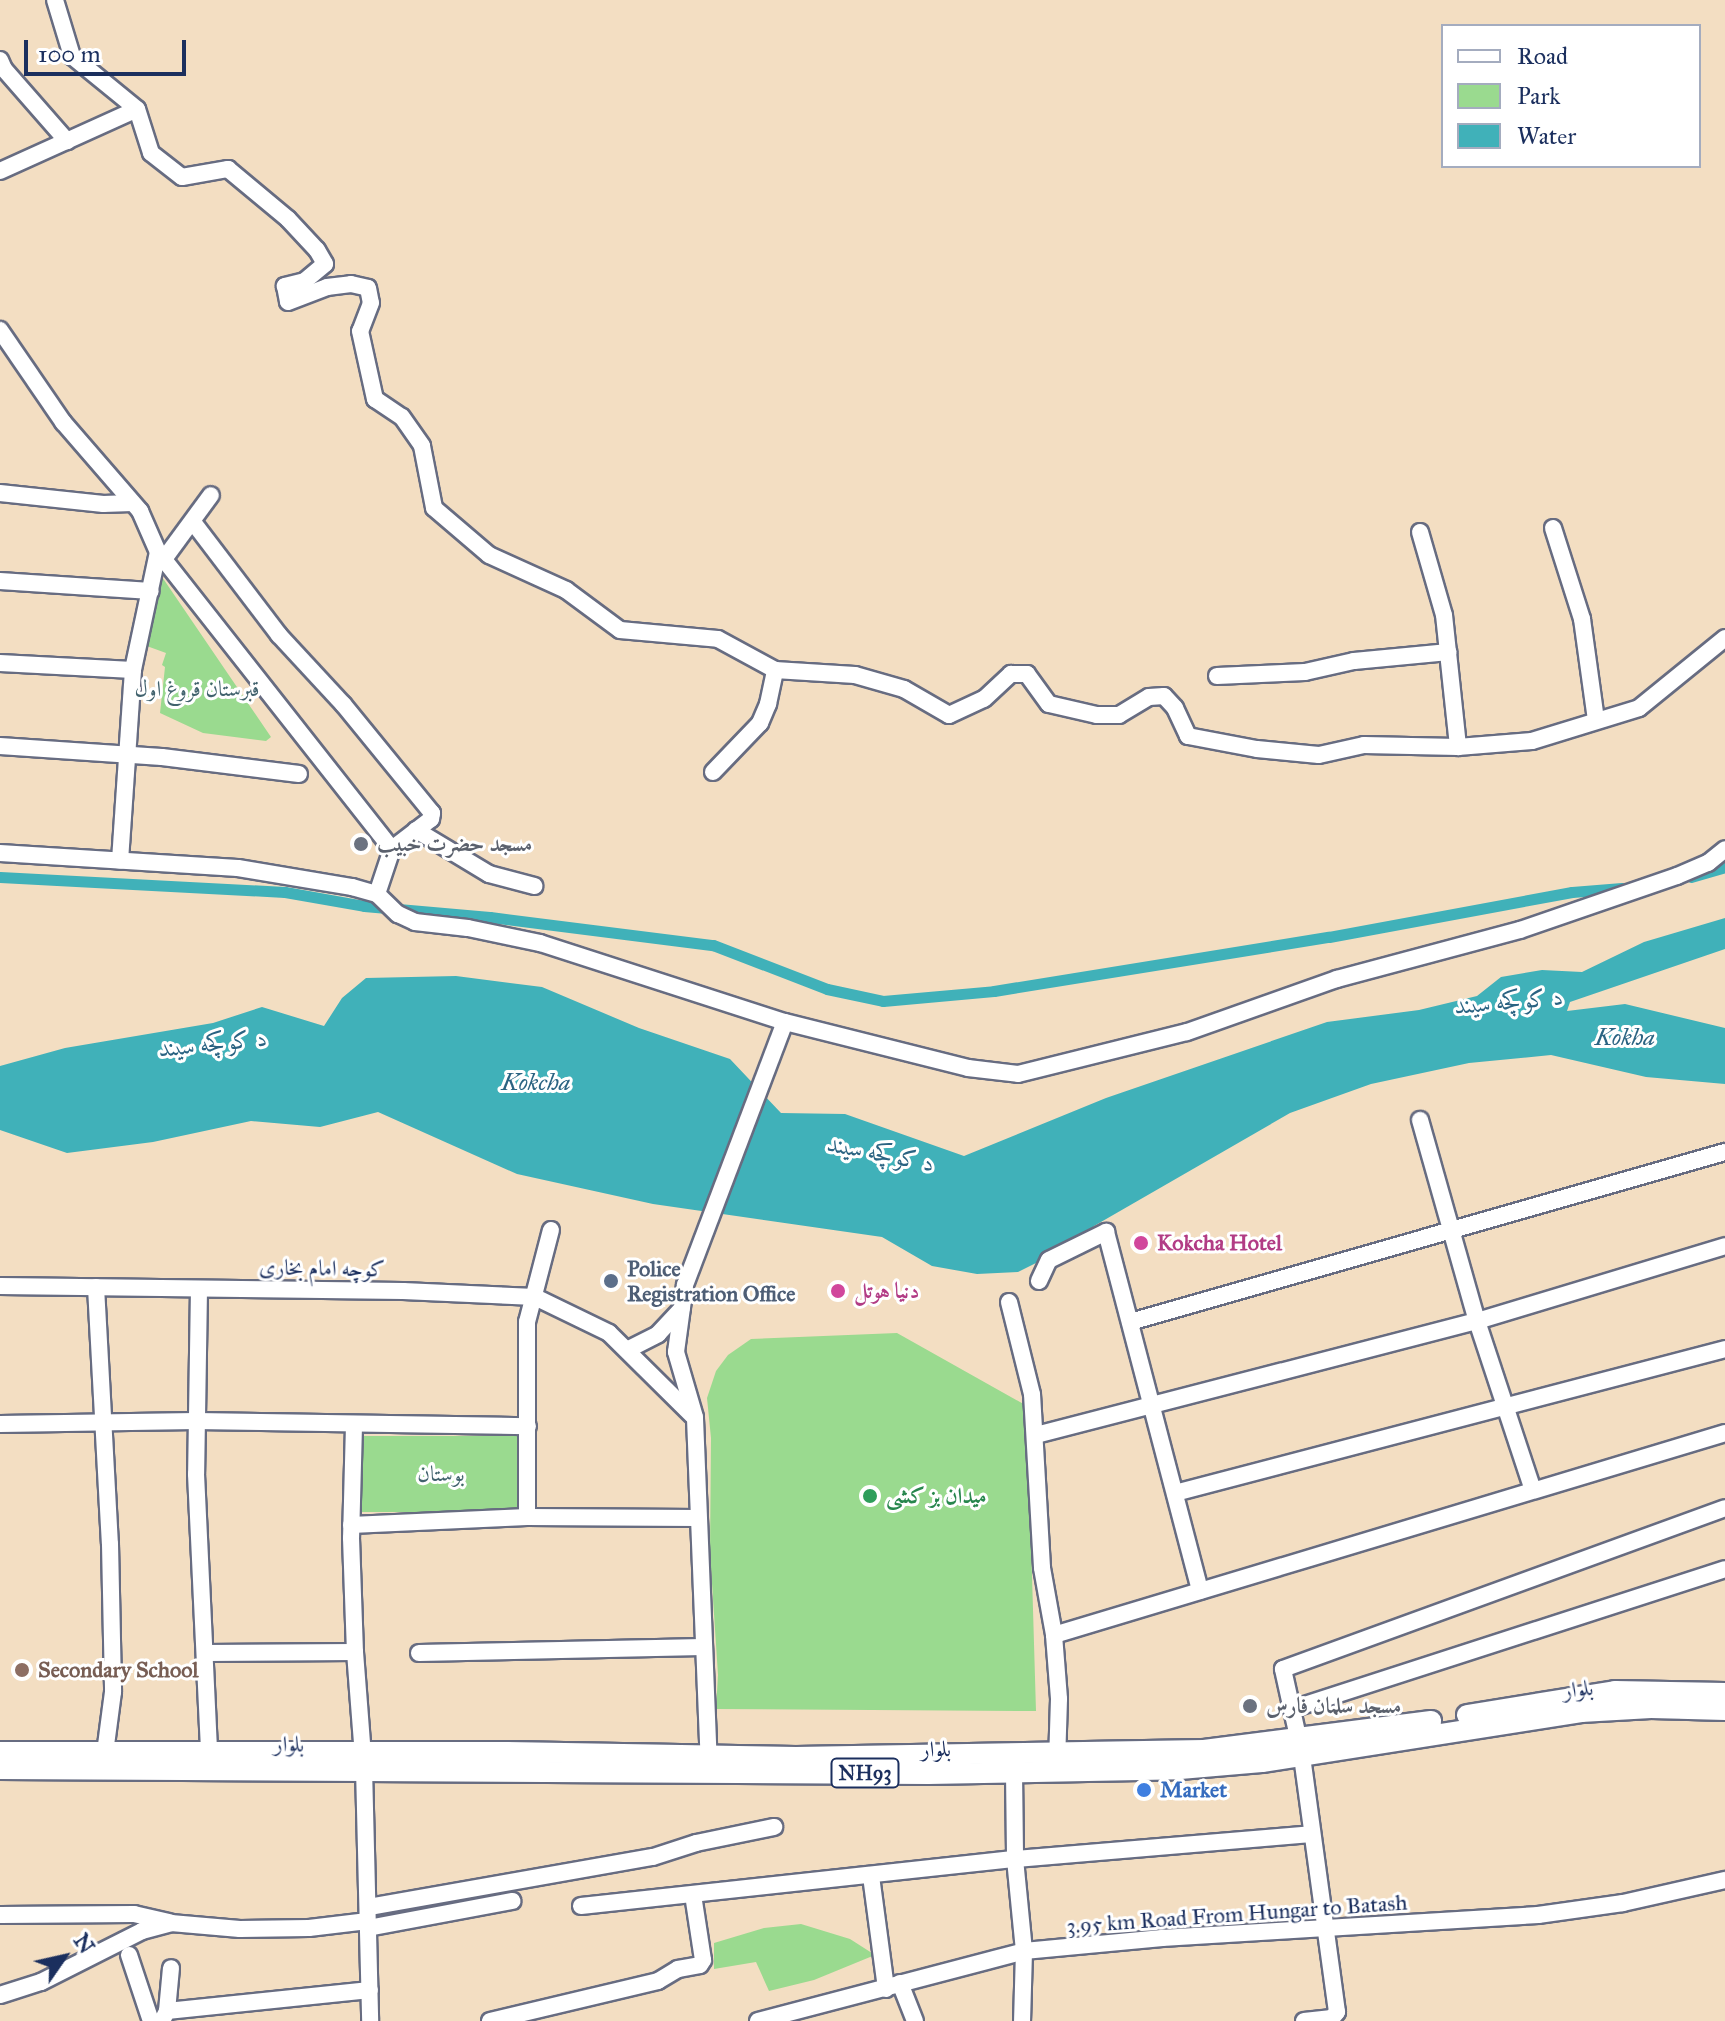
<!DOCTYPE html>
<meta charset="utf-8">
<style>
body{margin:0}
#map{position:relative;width:1725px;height:2021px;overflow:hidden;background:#f3dec2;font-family:"IM FELL Great Primer",Amiri,serif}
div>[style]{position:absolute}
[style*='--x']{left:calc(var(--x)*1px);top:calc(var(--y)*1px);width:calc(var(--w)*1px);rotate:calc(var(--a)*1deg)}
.green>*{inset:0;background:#9ada8f;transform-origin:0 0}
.water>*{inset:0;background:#40b1b9}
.canal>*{height:11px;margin:-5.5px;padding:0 5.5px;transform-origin:5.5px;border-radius:5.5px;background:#40b1b9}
.roads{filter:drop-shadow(2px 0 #676c81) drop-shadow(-2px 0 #676c81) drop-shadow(0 2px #676c81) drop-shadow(0 -2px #676c81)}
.minor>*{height:16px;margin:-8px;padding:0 8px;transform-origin:8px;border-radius:8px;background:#fff}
.major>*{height:20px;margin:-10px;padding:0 10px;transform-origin:10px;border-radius:10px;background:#fff}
.dots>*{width:22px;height:22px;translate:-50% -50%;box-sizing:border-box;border:4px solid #fff;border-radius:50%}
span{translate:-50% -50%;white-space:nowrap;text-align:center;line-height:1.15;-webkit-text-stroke:6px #fff;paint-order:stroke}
.shield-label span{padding:2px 6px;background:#fff;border:2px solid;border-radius:6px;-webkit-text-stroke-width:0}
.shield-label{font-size:20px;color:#1b2f5e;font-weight:700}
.park-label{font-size:22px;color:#41626d}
.worship-label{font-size:22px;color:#5b616d;font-weight:700}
.left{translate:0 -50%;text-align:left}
.hotel-label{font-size:22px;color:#b23c85;font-weight:700}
.street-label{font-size:22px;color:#1b2f5e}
.service-label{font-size:22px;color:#4e5e75;font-weight:700}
.leisure-label{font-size:22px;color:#27864d;font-weight:700}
.education-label{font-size:22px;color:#785e54;font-weight:700}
.shop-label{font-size:22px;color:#366cbe;font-weight:700}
.water-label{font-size:24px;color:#2a6382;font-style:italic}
.legend{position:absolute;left:1441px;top:24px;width:260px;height:144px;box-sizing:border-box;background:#fff;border:2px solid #a4acbf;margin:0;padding:10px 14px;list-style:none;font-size:24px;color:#1b2f5e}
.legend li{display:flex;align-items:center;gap:16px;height:40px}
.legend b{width:40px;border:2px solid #a4acbf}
.north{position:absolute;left:24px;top:1917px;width:80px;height:80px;-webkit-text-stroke:6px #fff;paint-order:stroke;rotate:56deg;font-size:22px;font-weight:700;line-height:32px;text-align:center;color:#1b2f5e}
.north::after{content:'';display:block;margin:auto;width:28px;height:36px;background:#1b2f5e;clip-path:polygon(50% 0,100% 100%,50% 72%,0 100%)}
.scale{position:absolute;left:24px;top:40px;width:162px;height:36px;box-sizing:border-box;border:4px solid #1b2f5e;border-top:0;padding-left:10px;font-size:24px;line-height:28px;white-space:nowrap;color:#1b2f5e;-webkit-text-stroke:6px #fff;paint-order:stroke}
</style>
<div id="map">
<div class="green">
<i style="clip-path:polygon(160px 574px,271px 737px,266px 741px,203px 733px,160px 713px,165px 667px,162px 665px,166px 653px,144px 645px)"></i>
<i style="clip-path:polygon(897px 1333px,1027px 1406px,1036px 1711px,716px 1709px,718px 1675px,710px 1553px,711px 1438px,707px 1398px,716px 1371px,728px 1355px,751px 1339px)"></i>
<i style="left:362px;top:1436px;width:157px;height:76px"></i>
<i style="clip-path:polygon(801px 1924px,850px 1939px,875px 1955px,814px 1980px,769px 1991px,756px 1962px,714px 1969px,714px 1943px,764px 1928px)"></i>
</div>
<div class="water">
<i style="clip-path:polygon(1725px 918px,1725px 949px,1570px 1002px,1567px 1011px,1625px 1004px,1725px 1028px,1725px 1084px,1646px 1077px,1551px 1055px,1469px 1063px,1371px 1084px,1290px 1113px,1094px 1226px,1070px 1246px,1018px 1272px,977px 1274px,932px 1266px,882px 1237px,653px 1204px,517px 1174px,378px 1112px,320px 1127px,251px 1121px,153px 1142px,67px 1153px,0 1130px,0 1066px,65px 1048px,213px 1023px,262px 1007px,324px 1026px,342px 998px,366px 978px,456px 976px,542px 987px,639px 1028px,730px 1059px,781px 1113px,845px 1114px,964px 1156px,1106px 1098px,1327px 1022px,1419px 1010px,1477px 996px,1501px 977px,1542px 970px,1582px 972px,1644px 942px)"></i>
</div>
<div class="canal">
<i style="--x:0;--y:877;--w:285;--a:3"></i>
<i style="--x:285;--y:892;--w:80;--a:10"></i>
<i style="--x:364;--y:906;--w:126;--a:5"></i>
<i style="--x:490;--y:917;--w:225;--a:7.2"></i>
<i style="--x:713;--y:945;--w:122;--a:21.1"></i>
<i style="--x:827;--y:989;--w:57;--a:12.1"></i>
<i style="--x:883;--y:1001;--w:111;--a:-5.1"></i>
<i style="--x:994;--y:991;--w:339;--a:-9.2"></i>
<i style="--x:1329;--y:937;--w:247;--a:-10.5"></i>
<i style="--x:1572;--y:892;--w:50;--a:-4.6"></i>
<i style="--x:1691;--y:877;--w:35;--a:-16"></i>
</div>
<div class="roads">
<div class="minor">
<i style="--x:55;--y:0;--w:59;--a:73.1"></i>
<i style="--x:72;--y:56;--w:84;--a:39.2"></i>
<i style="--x:137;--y:109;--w:46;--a:72.3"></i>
<i style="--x:151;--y:153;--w:39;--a:38"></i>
<i style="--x:182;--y:177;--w:47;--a:-9.9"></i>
<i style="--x:228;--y:169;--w:78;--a:39.8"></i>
<i style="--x:288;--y:219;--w:42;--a:46.9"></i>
<i style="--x:317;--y:250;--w:16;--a:60"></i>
<i style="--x:325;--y:264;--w:26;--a:140"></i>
<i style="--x:305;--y:281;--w:21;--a:166"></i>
<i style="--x:285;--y:286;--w:16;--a:79"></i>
<i style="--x:288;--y:302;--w:42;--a:-21"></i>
<i style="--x:327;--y:287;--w:24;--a:-7"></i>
<i style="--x:351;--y:284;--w:17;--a:13"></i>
<i style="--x:368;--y:288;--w:15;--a:79"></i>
<i style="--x:371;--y:303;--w:30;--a:111"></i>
<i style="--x:360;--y:331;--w:70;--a:77.6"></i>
<i style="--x:375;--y:399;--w:32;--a:34"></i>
<i style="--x:402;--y:417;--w:35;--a:55"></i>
<i style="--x:422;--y:446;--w:63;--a:79"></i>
<i style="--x:434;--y:508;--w:72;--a:40.5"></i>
<i style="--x:489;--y:555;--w:85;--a:24.4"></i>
<i style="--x:566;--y:590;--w:67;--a:36.5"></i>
<i style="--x:620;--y:630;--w:98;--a:5.2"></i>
<i style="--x:718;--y:639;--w:65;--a:28.5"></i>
<i style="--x:775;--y:670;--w:80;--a:3.6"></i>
<i style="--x:855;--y:675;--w:51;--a:15.9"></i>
<i style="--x:904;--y:689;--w:52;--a:30"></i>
<i style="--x:949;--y:715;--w:38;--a:-25"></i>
<i style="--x:984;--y:699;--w:37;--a:-43"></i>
<i style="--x:1011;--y:674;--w:16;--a:0"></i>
<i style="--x:1027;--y:674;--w:37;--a:54"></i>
<i style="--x:1049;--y:704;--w:49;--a:12.9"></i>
<i style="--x:1097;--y:715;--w:22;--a:0"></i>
<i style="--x:1119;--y:715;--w:35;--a:-31"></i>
<i style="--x:1149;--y:697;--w:15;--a:-4"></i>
<i style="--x:1164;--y:696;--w:16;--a:47"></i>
<i style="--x:1175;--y:708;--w:31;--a:65"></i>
<i style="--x:1188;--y:736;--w:70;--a:10.7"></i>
<i style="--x:1257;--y:749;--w:62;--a:5.5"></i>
<i style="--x:1319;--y:755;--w:46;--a:-12.5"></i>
<i style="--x:1364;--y:745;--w:94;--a:1.2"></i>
<i style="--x:1458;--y:747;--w:74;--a:-4.6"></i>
<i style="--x:1532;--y:741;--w:112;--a:-17.1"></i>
<i style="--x:1639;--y:708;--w:111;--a:-39.1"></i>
<i style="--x:0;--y:60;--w:10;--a:66"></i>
<i style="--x:4;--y:69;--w:96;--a:48.8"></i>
<i style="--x:0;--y:171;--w:150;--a:-24.3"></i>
<i style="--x:0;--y:330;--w:112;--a:55.6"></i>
<i style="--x:63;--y:422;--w:118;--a:49.1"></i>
<i style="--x:140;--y:511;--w:45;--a:66.3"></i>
<i style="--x:158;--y:552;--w:121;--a:102"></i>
<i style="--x:133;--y:670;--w:191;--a:93.9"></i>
<i style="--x:0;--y:493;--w:104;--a:6.1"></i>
<i style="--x:103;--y:504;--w:29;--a:-2"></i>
<i style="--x:193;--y:522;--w:142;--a:52.7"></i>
<i style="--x:279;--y:635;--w:94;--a:47.2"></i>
<i style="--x:343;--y:704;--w:141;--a:50.8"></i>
<i style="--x:432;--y:813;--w:6;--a:99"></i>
<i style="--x:431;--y:819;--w:49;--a:142.4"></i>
<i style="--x:392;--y:849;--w:47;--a:108.4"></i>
<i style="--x:1553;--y:528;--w:96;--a:72.3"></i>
<i style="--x:1582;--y:619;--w:102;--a:82.1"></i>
<i style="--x:1420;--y:532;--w:86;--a:73.9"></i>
<i style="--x:1444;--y:615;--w:133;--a:83.9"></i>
<i style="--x:158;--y:552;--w:378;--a:51.8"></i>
<i style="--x:164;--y:559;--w:79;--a:-53.7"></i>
<i style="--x:0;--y:581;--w:151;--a:3.8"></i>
<i style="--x:0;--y:663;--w:133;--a:3"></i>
<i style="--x:1217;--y:676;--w:88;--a:-2.6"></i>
<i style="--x:1305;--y:672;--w:50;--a:-12.7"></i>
<i style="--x:1354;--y:661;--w:95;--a:-5.4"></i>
<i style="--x:0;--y:746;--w:162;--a:3.9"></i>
<i style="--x:162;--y:757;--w:138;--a:7.1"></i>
<i style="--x:713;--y:772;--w:68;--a:-46.2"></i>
<i style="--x:760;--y:723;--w:21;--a:-67"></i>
<i style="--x:768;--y:704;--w:35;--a:-78"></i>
<i style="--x:416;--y:830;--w:85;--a:31.1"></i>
<i style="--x:489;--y:874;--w:47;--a:14.9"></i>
<i style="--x:0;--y:853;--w:238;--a:3.6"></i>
<i style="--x:238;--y:868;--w:116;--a:9.5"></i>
<i style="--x:352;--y:887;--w:26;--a:16"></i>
<i style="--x:377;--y:894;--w:29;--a:44"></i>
<i style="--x:398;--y:914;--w:19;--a:25"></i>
<i style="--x:415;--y:922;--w:53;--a:6.5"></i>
<i style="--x:468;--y:928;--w:74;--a:11.8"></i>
<i style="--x:540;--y:943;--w:257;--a:17.9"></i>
<i style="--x:785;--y:1022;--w:189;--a:14.1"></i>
<i style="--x:968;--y:1068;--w:50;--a:6.8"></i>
<i style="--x:1018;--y:1074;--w:174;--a:-14"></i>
<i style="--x:1187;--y:1032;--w:159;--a:-19.5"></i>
<i style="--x:1337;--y:979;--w:189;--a:-15"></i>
<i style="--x:1520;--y:930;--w:166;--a:-19"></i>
<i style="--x:1677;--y:876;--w:34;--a:-23"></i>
<i style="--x:1708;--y:863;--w:22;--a:-39"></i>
<i style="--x:1420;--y:1120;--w:209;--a:74.2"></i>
<i style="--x:1477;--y:1321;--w:178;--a:71.7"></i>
<i style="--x:1039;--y:1281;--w:23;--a:-65"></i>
<i style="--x:1049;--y:1260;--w:64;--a:-26.2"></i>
<i style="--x:1106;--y:1232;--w:371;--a:75.3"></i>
<i style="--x:0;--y:1286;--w:403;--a:0.7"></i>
<i style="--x:403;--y:1291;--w:132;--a:2.6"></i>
<i style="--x:535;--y:1297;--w:82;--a:25.9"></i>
<i style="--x:609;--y:1333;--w:117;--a:44.7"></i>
<i style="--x:96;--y:1287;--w:257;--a:86.9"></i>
<i style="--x:110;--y:1544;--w:148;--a:88.8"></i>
<i style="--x:113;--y:1692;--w:62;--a:97.5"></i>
<i style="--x:199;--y:1289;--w:185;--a:90.9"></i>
<i style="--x:196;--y:1474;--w:280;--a:87.3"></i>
<i style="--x:1009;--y:1302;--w:95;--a:76"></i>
<i style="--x:1032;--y:1394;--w:174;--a:86.7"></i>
<i style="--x:1042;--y:1568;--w:68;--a:79.8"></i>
<i style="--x:1054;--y:1635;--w:64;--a:85.5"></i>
<i style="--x:1059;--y:1699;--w:65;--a:91.8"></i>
<i style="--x:1130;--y:1322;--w:619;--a:-15.95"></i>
<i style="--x:629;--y:1349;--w:33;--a:-27"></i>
<i style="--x:658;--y:1334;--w:35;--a:-47"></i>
<i style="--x:0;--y:1424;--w:196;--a:-0.9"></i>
<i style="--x:196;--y:1421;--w:332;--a:0.9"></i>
<i style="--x:354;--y:1425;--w:113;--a:91.5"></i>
<i style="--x:351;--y:1538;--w:114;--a:88"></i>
<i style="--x:1036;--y:1435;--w:455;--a:-14.5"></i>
<i style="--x:1477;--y:1321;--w:259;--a:-16.8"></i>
<i style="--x:1175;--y:1493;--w:569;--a:-14.67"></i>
<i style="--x:527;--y:1517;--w:195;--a:-90"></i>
<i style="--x:527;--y:1322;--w:95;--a:-75.4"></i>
<i style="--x:351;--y:1525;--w:176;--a:-2.6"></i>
<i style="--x:527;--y:1517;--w:170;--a:0.3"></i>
<i style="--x:1054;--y:1635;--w:701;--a:-16.75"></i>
<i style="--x:206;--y:1653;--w:149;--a:-0.4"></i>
<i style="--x:355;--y:1652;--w:116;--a:85.6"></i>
<i style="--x:364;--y:1768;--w:253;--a:88.6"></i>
<i style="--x:419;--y:1653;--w:284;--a:-1.2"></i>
<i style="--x:1292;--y:1709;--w:455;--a:-17.9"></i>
<i style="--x:709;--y:1767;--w:350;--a:-92.3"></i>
<i style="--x:695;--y:1417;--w:68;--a:-106.3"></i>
<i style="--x:676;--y:1352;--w:68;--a:-82.3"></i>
<i style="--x:685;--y:1285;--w:281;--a:-69.2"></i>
<i style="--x:1014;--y:1772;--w:87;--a:89.3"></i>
<i style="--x:1015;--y:1859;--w:92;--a:84.4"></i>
<i style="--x:1024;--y:1951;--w:70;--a:91.6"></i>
<i style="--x:871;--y:1876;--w:114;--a:82.4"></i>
<i style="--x:581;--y:1906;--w:437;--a:-6.2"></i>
<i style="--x:1015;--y:1859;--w:298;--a:-4.8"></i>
<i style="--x:369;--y:1907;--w:288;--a:-10"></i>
<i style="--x:653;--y:1857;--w:45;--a:-18"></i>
<i style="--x:696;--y:1843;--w:80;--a:-11.6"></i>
<i style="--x:0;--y:1915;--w:134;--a:-0.4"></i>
<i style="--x:134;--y:1914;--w:37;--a:13"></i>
<i style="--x:368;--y:1928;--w:147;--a:-10.6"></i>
<i style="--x:129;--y:1955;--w:70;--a:71.6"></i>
<i style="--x:900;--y:1983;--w:41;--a:68.5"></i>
<i style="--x:0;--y:1995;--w:43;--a:-17.6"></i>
<i style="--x:41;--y:1982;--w:113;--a:-26.8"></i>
<i style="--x:142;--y:1931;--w:30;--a:-15"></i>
<i style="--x:171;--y:1923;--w:69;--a:5"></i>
<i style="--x:240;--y:1929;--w:69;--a:-0.8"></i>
<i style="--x:309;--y:1928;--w:59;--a:-6.8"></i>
<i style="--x:167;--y:2011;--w:43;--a:-84.7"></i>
<i style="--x:162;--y:2021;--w:11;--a:-63"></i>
<i style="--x:167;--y:2011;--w:204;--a:-5.9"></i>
<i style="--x:490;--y:2021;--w:173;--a:-13.4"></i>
<i style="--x:658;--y:1981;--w:23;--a:-31"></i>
<i style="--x:678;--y:1969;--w:22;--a:-10"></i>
<i style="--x:700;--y:1965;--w:6;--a:-59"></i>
<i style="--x:703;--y:1960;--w:66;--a:-98.7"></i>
<i style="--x:758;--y:2021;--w:275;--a:-14.7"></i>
<i style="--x:1024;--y:1951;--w:139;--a:-5.4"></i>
<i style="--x:1162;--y:1938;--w:377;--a:-3.5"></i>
<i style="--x:1538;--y:1915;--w:86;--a:-8"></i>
<i style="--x:1623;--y:1903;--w:105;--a:-12.7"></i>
<i style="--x:1304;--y:2021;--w:28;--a:-6"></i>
<i style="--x:1332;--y:2018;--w:8;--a:-50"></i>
<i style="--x:1337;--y:2012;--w:259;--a:-97.8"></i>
<i style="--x:1302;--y:1755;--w:88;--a:-102.5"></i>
<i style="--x:1283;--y:1669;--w:470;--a:-20"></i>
</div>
<div class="major">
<i style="--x:1467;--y:1715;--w:150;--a:-9.2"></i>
<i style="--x:1615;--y:1691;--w:110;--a:1"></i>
<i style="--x:0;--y:1752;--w:507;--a:0"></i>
<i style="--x:507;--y:1752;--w:289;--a:1"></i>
<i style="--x:796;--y:1757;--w:408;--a:-1"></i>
<i style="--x:1204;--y:1750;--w:229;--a:-7.3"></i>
<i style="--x:0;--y:1769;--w:928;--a:0.31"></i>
<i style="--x:928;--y:1774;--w:252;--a:-1.1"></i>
<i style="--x:1180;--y:1769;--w:82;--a:-4.9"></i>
<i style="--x:1262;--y:1762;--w:323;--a:-8.9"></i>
<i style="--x:1581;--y:1712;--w:70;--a:-3.3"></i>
<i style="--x:1651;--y:1708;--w:74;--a:1.5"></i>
</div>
</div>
<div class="dots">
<i style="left:361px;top:844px;background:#6b7280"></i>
<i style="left:1141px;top:1243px;background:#d1479c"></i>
<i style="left:611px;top:1281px;background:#5c6f8a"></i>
<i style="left:838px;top:1291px;background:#d1479c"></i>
<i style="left:870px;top:1496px;background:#2e9e5b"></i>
<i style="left:22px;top:1670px;background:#8d6e63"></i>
<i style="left:1250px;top:1706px;background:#6b7280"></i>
<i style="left:1144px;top:1790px;background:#3f7fe0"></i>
</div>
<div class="shield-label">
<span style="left:865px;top:1773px">NH93</span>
</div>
<div class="park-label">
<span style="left:197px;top:689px">قبرستان قروغ اول</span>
<span style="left:441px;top:1474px">بوستان</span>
</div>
<div class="worship-label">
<span class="left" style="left:377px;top:844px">مسجد حضرت خبیب</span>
<span class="left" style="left:1266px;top:1706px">مسجد سلمان فارس</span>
</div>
<div class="hotel-label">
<span class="left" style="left:1157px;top:1243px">Kokcha Hotel</span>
<span class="left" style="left:854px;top:1291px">دنیا هوتل</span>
</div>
<div class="street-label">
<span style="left:322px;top:1268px;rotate:1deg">کوچه امام بخاری</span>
<span style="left:1578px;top:1689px;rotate:-6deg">بلوار</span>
<span style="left:289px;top:1744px;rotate:1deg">بلوار</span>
<span style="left:936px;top:1749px;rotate:-1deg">بلوار</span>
<span style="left:1237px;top:1914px;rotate:-4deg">3.95 km Road From Hungar to Batash</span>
</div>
<div class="service-label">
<span class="left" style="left:627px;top:1281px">Police<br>Registration Office</span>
</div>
<div class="leisure-label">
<span class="left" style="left:886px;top:1496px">میدان بز کشی</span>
</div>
<div class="education-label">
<span class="left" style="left:38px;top:1670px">Secondary School</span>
</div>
<div class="shop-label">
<span class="left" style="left:1160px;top:1790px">Market</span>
</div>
<div class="water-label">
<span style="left:1509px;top:1002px;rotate:-5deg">د کوکچه سیند</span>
<span style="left:1625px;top:1038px">Kokha</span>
<span style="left:213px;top:1044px;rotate:-6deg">د کوکچه سیند</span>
<span style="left:536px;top:1083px">Kokcha</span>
<span style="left:881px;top:1154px;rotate:11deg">د کوکچه سیند</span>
</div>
<ul class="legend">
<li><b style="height:10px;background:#fff"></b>Road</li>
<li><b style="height:22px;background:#9ada8f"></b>Park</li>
<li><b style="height:22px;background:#40b1b9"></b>Water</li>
</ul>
<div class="north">N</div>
<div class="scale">100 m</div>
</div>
